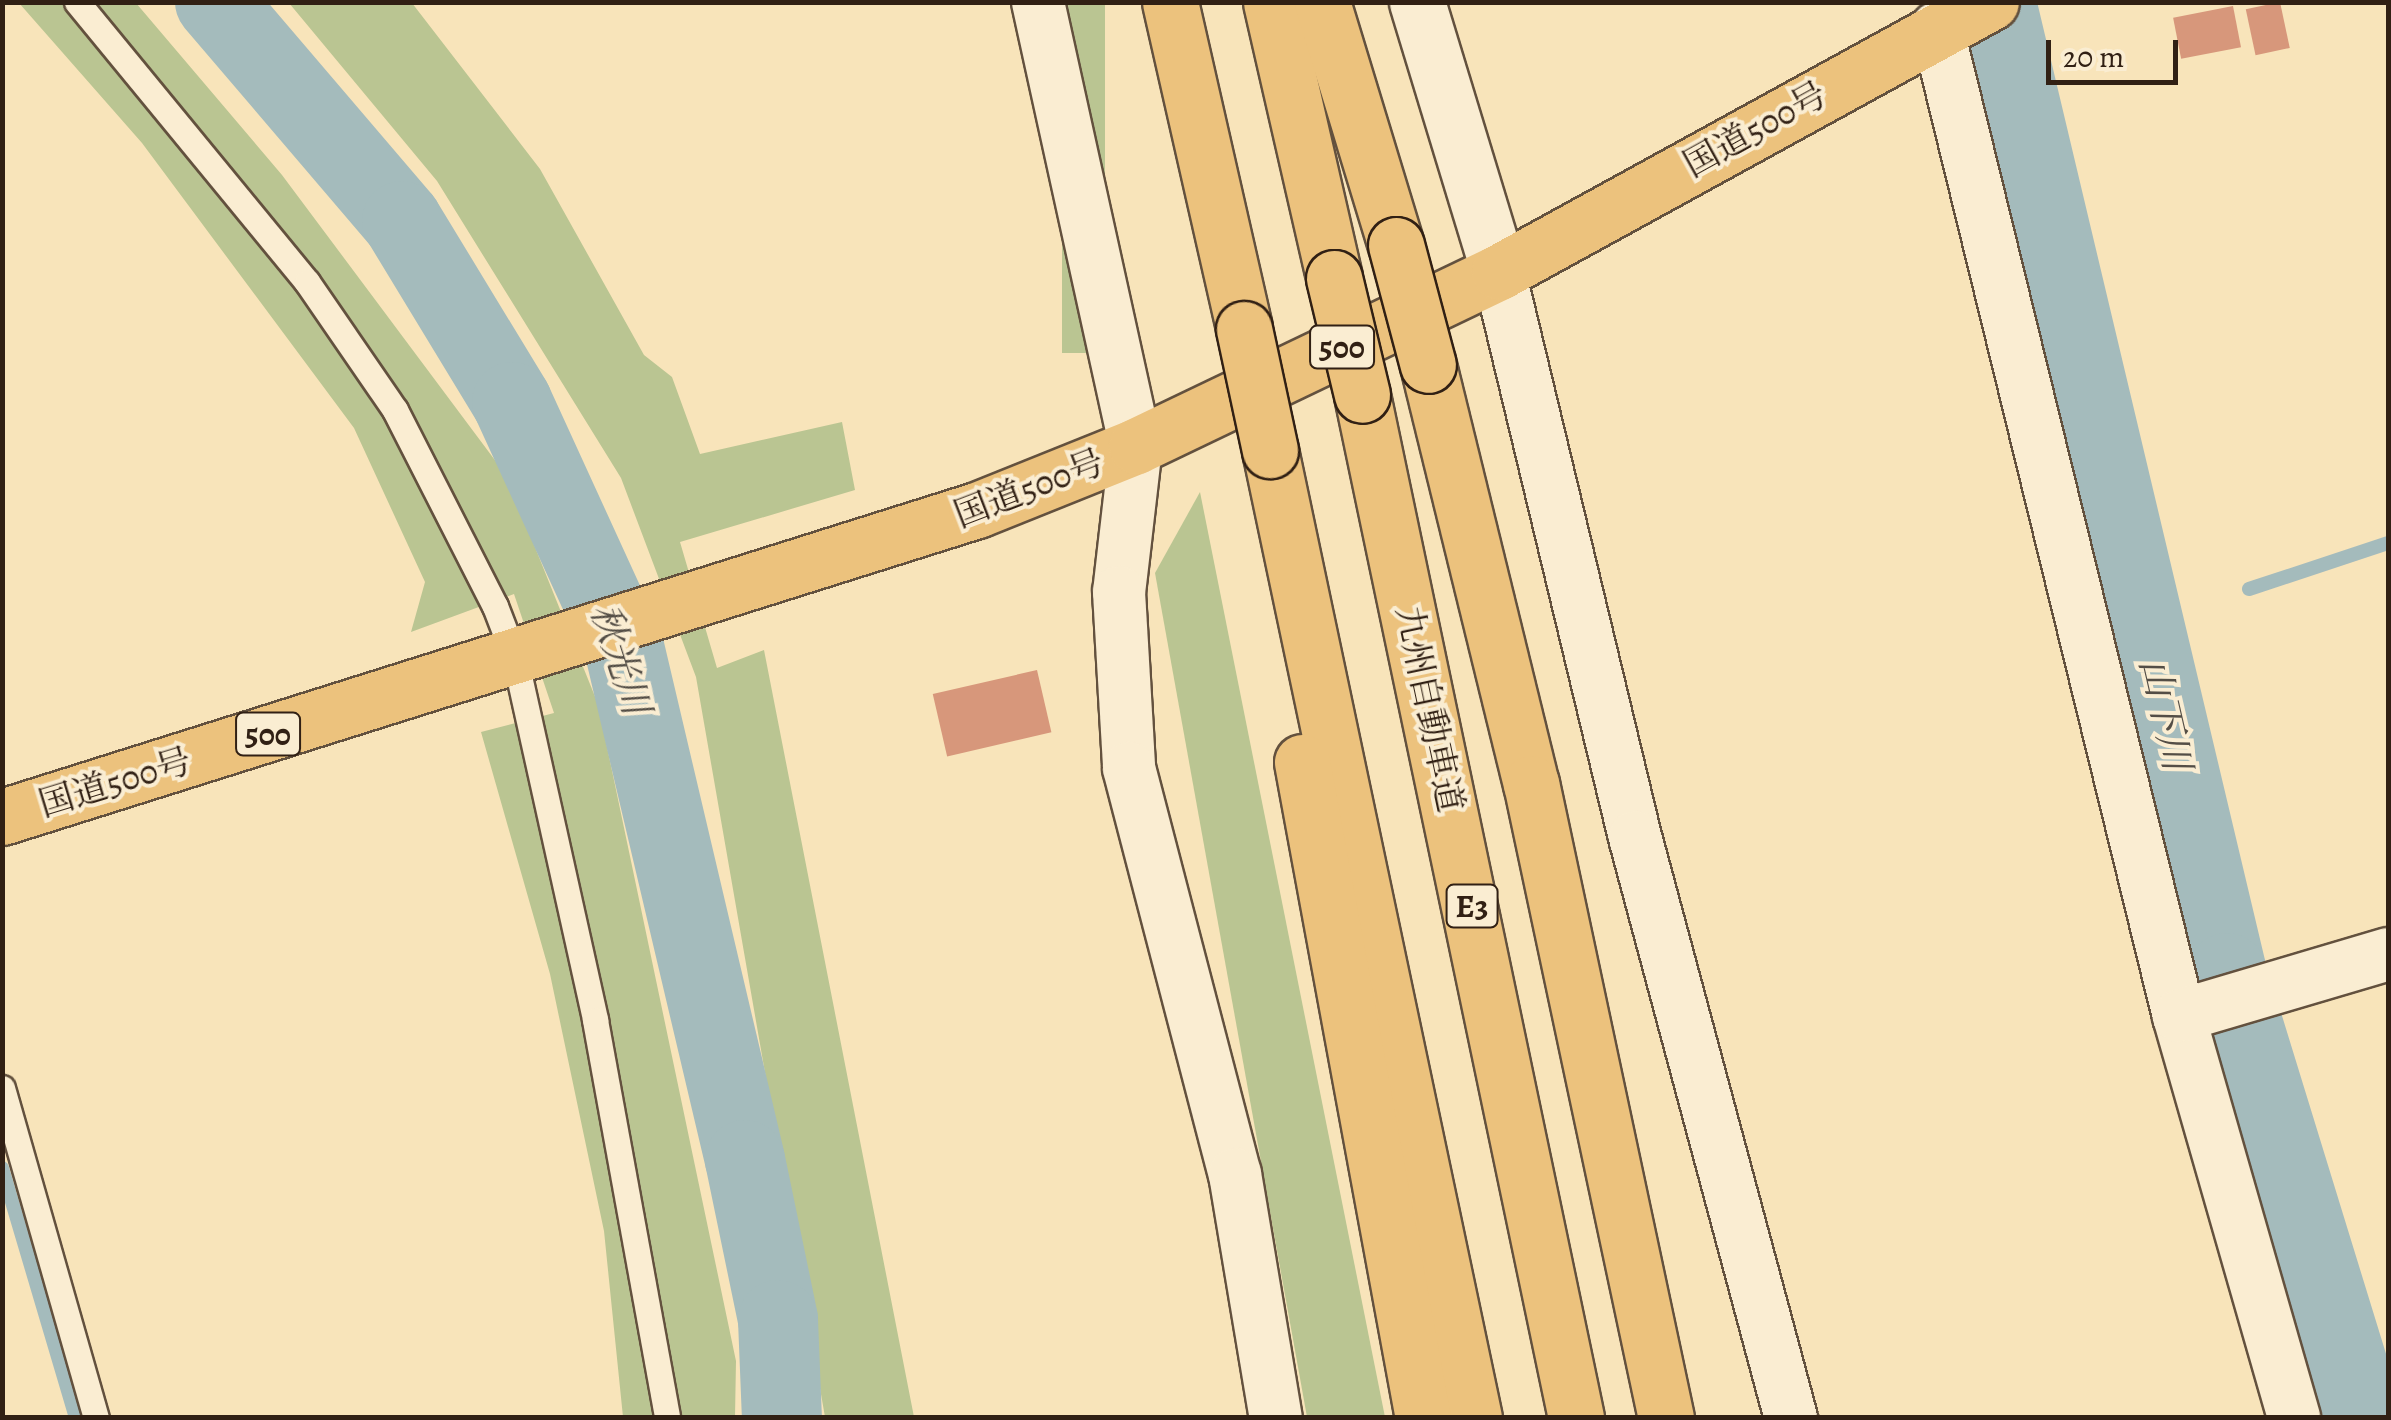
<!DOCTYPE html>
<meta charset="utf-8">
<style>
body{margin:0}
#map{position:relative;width:2391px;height:1420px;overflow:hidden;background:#f8e4ba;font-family:Alegreya,"Noto Serif JP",serif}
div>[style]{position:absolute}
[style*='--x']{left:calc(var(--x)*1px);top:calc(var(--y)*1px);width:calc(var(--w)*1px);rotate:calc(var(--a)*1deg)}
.green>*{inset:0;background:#bac592;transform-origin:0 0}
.stream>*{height:14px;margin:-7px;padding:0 7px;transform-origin:7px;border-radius:7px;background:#a4bbbc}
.river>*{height:80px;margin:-40px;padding:0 40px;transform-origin:40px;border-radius:40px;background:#a4bbbc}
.building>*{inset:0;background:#d7977b;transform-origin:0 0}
.roads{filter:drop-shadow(2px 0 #63513e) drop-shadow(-2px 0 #63513e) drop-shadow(0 2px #63513e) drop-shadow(0 -2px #63513e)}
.lane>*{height:25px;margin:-12.5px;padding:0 12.5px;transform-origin:12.5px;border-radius:12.5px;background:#faedd2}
.street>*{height:52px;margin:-26px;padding:0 26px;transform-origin:26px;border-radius:26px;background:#faedd2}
.secondary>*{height:55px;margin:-27.5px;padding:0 27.5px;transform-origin:27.5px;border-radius:27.5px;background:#faedd2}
.highway>*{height:55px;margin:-27.5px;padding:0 27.5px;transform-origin:27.5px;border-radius:27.5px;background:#ecc27d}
.bridges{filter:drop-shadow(2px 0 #312014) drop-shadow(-2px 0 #312014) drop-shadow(0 2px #312014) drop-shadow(0 -2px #312014)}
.highway-bridge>*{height:55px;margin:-27.5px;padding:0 27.5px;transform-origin:27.5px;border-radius:27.5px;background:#ecc27d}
span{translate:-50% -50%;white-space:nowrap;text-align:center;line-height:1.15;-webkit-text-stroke:8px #faedd2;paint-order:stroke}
.shield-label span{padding:2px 8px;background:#faedd2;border:2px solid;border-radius:8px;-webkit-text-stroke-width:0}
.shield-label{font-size:32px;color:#312014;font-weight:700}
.street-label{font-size:35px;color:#312014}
.water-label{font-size:38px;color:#544e46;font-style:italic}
.frame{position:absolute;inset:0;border:5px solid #312014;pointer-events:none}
.scale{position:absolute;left:2046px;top:40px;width:132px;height:45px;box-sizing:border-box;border:5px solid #312014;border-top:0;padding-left:12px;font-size:30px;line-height:35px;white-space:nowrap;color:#312014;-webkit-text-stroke:8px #faedd2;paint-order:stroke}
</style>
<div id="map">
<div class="green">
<i style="clip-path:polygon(19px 3px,136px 3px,282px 175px,506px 475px,598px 704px,736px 1361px,735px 1417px,623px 1417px,604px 1231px,550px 974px,481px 732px,554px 713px,514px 594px,411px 632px,425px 582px,354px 428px,142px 143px)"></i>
<i style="clip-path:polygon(289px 3px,412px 3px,540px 169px,644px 355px,672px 377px,700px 454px,842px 422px,855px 490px,680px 542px,717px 668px,764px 650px,914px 1417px,825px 1417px,696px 677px,621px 478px,437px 181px)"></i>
<i style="left:1062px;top:3px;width:43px;height:350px"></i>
<i style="clip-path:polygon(1200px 492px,1385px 1417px,1307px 1417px,1155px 573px)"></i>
</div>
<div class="stream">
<i style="--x:2249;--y:589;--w:146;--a:-18.3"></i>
<i style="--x:2;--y:1168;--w:261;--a:73.5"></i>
</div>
<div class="river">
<i style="--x:215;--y:2;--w:288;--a:49.5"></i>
<i style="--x:402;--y:221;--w:212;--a:58.7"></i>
<i style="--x:512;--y:402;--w:269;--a:65.4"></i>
<i style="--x:624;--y:647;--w:527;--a:76.73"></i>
<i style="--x:745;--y:1160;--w:163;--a:78.3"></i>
<i style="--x:778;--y:1320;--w:98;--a:87.7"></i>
<i style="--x:1996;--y:2;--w:998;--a:76.62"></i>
<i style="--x:2227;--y:973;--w:466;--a:72.9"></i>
</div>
<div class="building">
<i style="left:2280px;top:2px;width:47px;height:35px;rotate:78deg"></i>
<i style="left:2233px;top:6px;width:42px;height:61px;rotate:79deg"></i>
<i style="left:1037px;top:670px;width:64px;height:107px;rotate:77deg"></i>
</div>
<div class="roads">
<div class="lane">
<i style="--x:77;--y:2;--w:362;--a:50.6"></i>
<i style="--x:307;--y:282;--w:155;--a:55.5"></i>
<i style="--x:395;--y:410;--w:220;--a:63"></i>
<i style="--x:495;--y:606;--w:56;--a:69"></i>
<i style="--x:515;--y:658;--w:371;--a:77.5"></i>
<i style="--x:595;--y:1020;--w:404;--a:79.7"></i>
<i style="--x:2;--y:1088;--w:343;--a:74.1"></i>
</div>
<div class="street">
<i style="--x:1038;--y:2;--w:455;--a:77.6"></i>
<i style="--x:1136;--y:446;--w:147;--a:96.6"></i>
<i style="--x:1119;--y:592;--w:176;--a:86.7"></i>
<i style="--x:1129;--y:768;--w:420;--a:75.4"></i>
<i style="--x:1235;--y:1174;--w:247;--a:80.5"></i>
<i style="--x:1937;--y:28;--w:1017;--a:76.24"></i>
<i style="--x:2179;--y:1016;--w:418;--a:74"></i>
<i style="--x:1499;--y:272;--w:581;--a:76.47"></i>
<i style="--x:1635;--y:837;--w:602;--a:74.97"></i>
<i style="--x:2179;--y:1016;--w:218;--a:-16.5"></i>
</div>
<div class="secondary">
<i style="--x:1417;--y:2;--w:282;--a:73.1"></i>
</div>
<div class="highway">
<i style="--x:1170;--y:2;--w:335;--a:77.2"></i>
<i style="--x:1271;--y:2;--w:283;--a:77.1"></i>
<i style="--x:1322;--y:2;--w:254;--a:73.1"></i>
<i style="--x:1428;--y:365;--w:431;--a:76.2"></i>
<i style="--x:1531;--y:783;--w:649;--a:78"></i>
<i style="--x:1362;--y:395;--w:1045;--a:78.18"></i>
<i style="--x:1270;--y:450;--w:989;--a:78.1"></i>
<i style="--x:1302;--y:762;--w:667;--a:79.55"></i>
<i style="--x:2;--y:817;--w:1022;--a:-17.48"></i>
<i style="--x:977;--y:510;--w:171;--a:-21.9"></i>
<i style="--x:1136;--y:446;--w:403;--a:-25.6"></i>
<i style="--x:1499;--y:272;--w:561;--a:-28.76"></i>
</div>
</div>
<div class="bridges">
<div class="highway-bridge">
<i style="--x:1396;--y:245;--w:124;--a:75.1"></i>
<i style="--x:1334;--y:278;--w:120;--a:76.5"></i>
<i style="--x:1244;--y:329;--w:124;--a:77.9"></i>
</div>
</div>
<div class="shield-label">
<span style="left:1342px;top:347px">500</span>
<span style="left:268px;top:734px">500</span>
<span style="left:1472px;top:906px">E3</span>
</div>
<div class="street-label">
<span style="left:1755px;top:129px;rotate:-29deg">国道500号</span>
<span style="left:1029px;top:488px;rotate:-21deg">国道500号</span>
<span style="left:1430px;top:709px;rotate:78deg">九州自動車道</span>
<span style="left:115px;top:782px;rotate:-17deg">国道500号</span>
</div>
<div class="water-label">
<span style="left:620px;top:659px;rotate:72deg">秋光川</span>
<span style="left:2165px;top:714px;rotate:77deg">山下川</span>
</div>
<div class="frame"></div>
<div class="scale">20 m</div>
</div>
